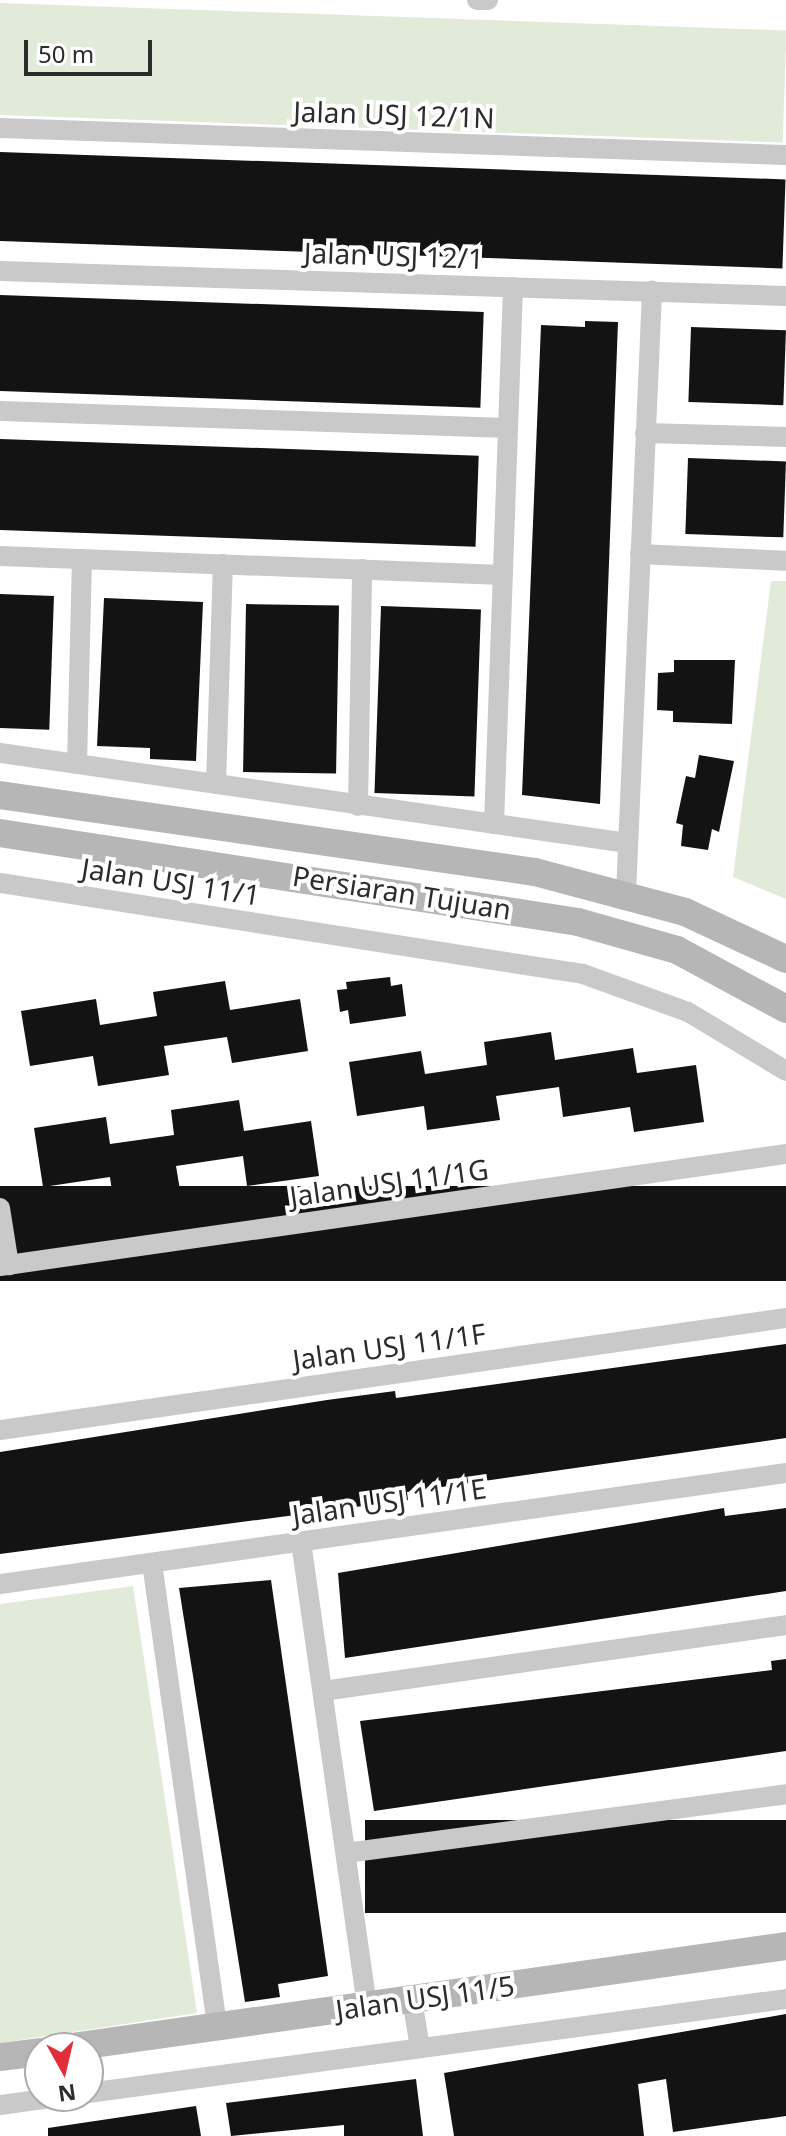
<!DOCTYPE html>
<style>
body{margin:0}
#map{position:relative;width:786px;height:2136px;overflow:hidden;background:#fff;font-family:"Noto Sans",sans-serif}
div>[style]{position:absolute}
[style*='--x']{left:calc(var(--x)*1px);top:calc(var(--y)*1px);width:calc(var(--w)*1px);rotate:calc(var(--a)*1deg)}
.green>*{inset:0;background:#e2ead9;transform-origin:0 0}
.building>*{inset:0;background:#131313;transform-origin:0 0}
.street>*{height:20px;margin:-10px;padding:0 10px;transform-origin:10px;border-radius:10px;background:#c9c9c9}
.secondary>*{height:28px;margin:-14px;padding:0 14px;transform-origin:14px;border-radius:14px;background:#b6b6b6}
span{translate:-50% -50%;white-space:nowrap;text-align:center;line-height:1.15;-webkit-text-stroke:8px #fff;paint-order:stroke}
.street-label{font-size:28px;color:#2c2c2c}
.north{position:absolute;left:24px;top:2032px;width:80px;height:80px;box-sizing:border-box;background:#fff;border:2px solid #ababab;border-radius:50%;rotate:172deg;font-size:22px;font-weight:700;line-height:32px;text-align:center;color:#2c2c2c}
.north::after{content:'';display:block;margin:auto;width:28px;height:36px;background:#e32e39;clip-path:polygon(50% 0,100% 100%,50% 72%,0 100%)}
.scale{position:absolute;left:24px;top:40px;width:128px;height:36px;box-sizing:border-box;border:4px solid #2c2c2c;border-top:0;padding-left:10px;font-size:24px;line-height:28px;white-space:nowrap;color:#2c2c2c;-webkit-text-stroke:6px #fff;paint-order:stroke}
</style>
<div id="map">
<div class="green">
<i style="left:0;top:3px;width:787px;height:112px;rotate:2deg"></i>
<i style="clip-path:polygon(771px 581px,786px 581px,786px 899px,733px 877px)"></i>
<i style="clip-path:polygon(133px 1586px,197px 2013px,0 2043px,0 1604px)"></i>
</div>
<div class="building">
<i style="left:0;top:152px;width:786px;height:89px;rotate:2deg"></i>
<i style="left:0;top:295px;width:484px;height:96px;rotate:2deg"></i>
<i style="clip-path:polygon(585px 321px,618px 322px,600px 804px,522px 795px,541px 325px,585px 327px)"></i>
<i style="left:691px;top:327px;width:95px;height:75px;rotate:2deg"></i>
<i style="left:0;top:439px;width:479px;height:91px;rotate:2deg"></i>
<i style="left:688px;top:458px;width:98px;height:76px;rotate:2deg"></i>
<i style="left:0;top:594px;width:54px;height:134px;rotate:2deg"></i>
<i style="clip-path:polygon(104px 598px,203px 602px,196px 761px,150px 759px,150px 748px,97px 746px)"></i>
<i style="left:246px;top:604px;width:93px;height:168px;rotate:1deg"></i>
<i style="left:381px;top:606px;width:100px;height:187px;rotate:2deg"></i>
<i style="clip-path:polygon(674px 660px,735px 660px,732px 724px,673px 722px,673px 711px,657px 710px,658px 673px,674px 672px)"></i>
<i style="clip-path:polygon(699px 755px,734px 761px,719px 832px,712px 829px,708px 850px,681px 846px,683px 825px,676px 823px,686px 776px,695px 778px)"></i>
<i style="clip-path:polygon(390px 977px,391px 986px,402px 984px,406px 1016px,350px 1024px,348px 1010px,340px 1012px,337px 990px,347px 989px,346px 982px)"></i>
<i style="clip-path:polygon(225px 981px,230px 1010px,300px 999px,308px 1051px,232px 1063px,227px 1037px,164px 1046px,169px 1075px,98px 1086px,93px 1056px,30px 1066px,21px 1011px,96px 999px,100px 1025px,157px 1016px,153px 992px)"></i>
<i style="clip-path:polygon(551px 1032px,555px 1060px,633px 1048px,637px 1073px,696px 1065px,704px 1122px,634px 1132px,630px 1107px,563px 1117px,559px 1087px,496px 1096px,500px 1120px,427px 1130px,424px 1106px,357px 1116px,349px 1062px,421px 1051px,425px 1074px,487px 1065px,484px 1042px)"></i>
<i style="clip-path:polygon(239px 1100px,244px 1131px,311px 1121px,319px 1176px,247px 1186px,243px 1156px,176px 1166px,181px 1196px,114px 1206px,110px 1177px,43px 1187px,34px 1128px,106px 1117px,110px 1144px,174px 1135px,171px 1110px)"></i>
<i style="left:786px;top:1186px;width:95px;height:794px;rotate:90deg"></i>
<i style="clip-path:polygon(786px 1344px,786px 1438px,407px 1492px,408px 1500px,0 1554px,0 1452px,327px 1400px,395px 1391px,396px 1398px)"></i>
<i style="clip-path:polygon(724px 1508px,725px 1516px,786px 1508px,786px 1591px,345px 1658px,338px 1573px)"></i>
<i style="clip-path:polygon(271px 1580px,328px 1976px,278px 1984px,280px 1997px,245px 2002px,179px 1588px)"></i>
<i style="clip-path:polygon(786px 1659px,786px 1751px,374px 1811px,360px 1721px,772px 1670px,771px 1661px)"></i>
<i style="left:786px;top:1820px;width:93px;height:421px;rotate:90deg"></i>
<i style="clip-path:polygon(786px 2014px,786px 2116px,673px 2132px,666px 2079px,638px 2084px,644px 2136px,454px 2136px,444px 2073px)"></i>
<i style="clip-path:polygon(416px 2079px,423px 2136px,344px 2136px,344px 2125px,231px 2136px,226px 2103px)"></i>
<i style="clip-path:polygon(196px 2106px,201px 2136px,48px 2136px,48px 2128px)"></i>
</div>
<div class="street">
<i style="--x:477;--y:0;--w:11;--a:0"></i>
<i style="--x:0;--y:128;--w:786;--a:1.97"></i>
<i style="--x:0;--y:271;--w:786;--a:1.82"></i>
<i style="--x:0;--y:411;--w:508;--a:1.92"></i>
<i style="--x:645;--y:433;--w:141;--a:1.6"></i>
<i style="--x:640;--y:554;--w:146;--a:2.7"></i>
<i style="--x:0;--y:556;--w:503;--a:2.16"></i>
<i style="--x:0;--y:753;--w:634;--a:8.16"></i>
<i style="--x:77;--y:763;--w:204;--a:-88.6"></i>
<i style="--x:216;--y:784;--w:220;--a:-88.2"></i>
<i style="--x:358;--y:806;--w:237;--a:-89"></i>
<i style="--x:494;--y:824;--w:537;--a:-87.97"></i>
<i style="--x:0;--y:883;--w:590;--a:8.87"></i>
<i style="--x:583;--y:974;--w:112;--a:19.9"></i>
<i style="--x:688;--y:1012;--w:114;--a:31"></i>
<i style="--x:626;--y:894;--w:604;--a:-87.53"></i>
<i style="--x:0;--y:1208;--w:58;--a:81"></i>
<i style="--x:0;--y:1266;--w:794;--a:-8.11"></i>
<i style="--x:0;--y:1430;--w:794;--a:-8.11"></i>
<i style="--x:301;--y:1542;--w:468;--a:81.9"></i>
<i style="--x:152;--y:1563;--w:469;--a:82"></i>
<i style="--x:0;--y:1584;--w:794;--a:-8.04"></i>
<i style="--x:323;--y:1691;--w:468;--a:-8.1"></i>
<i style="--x:346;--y:1853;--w:444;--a:-7.6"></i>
<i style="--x:412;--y:1999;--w:50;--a:80.7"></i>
<i style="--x:88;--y:2093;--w:704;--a:-7.67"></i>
<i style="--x:0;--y:2105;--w:67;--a:-7.8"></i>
</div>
<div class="secondary">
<i style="--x:0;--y:795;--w:541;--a:8.19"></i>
<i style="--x:535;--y:872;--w:155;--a:14.9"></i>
<i style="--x:685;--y:912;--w:111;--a:25"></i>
<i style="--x:0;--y:833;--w:585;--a:8.75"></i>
<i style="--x:578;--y:922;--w:103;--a:15.8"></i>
<i style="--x:677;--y:950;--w:124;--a:28.4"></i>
<i style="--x:65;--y:2048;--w:728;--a:-8.05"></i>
<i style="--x:0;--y:2057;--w:40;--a:-7.1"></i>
</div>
<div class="street-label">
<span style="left:394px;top:114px;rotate:2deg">Jalan USJ 12/1N</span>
<span style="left:394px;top:255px;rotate:2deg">Jalan USJ 12/1</span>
<span style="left:171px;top:881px;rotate:9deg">Jalan USJ 11/1</span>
<span style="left:402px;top:892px;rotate:9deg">Persiaran Tujuan</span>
<span style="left:389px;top:1182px;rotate:-8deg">Jalan USJ 11/1G</span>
<span style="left:389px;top:1346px;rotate:-8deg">Jalan USJ 11/1F</span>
<span style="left:389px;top:1501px;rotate:-8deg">Jalan USJ 11/1E</span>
<span style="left:425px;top:1997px;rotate:-8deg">Jalan USJ 11/5</span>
</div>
<div class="north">N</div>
<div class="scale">50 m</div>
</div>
